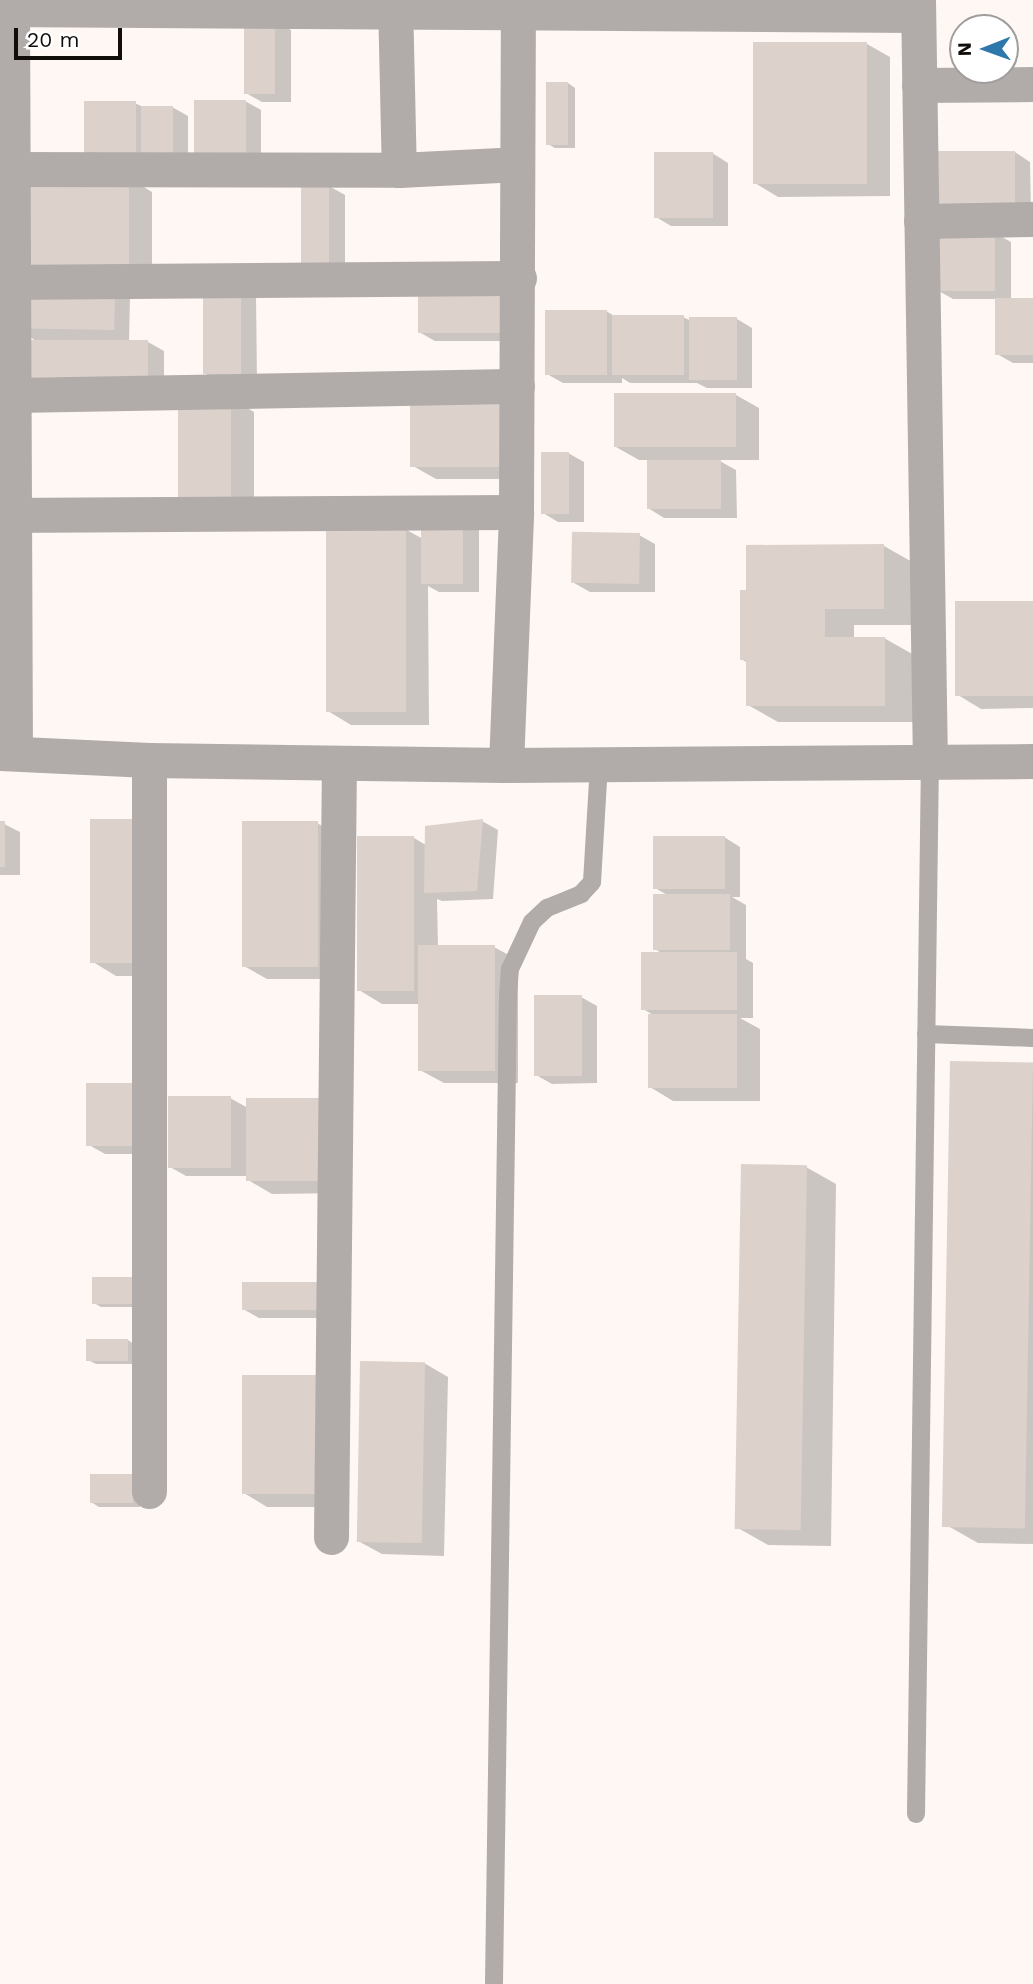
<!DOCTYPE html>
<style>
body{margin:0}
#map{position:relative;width:1033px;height:1984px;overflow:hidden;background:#fef7f3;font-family:"Work Sans",sans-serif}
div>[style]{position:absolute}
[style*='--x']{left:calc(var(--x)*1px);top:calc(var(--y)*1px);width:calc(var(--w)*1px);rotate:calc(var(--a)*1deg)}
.shadow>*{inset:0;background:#0003}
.building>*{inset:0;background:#ddd1cb;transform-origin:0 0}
.service>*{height:18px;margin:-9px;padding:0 9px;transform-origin:9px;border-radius:9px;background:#b1aca9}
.minor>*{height:35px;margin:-17.5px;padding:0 17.5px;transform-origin:17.5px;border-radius:17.5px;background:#b1aca9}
span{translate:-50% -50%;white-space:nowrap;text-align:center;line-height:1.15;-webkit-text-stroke:7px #fff;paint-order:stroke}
.north{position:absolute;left:949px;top:14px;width:70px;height:70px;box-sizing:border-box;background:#fff;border:2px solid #9f9e9d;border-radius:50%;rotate:269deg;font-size:19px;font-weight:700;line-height:28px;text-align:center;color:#100d0a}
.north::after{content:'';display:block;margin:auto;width:24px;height:32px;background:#2e77ab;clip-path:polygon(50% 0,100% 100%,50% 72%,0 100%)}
.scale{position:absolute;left:14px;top:28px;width:108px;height:32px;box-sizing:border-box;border:4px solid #100d0a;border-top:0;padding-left:9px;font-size:21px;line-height:24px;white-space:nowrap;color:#100d0a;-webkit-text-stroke:5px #fff;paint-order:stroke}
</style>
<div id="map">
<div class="shadow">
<i style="clip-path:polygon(275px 21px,291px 30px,291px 102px,262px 102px,246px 93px)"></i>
<i style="clip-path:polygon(867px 44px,890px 57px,890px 196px,778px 197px,755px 183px)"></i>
<i style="clip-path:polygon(568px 83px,575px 88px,575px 148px,555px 148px,548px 144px)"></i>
<i style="clip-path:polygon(245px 101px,261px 110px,261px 168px,212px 168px)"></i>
<i style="clip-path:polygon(135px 103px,143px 107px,172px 107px,188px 116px,188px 164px,102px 163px)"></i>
<i style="clip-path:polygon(1015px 152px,1030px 162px,1031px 214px,937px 153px)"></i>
<i style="clip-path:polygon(712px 153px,728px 163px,728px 226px,671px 226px,656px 217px)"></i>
<i style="clip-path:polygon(129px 178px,152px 192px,152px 281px,42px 282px)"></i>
<i style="clip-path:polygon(329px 186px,345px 195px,345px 278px,318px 278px)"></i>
<i style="clip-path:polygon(995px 233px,1011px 242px,1011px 300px,1033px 300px,1033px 363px,1013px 363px,997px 354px,997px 299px,953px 299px,937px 290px)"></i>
<i style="clip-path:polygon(204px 286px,256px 295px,257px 382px,220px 382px,204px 373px)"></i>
<i style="clip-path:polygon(18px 288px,130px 297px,129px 342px,148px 342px,164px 351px,164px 390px,38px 342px,18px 330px)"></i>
<i style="clip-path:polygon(512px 292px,528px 341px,435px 341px,419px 332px)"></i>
<i style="clip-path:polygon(606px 311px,616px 317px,683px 317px,691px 321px,737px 319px,752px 328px,752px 388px,707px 388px,697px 383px,630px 383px,622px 378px,622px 383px,563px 383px,547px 374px)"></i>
<i style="clip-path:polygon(736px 395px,759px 408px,759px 460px,718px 460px,736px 470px,737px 518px,664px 518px,648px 508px,648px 460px,639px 460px,616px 447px)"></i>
<i style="clip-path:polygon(231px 398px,254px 412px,254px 522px,180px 508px)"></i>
<i style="clip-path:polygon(412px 400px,529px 479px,436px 479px,413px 466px)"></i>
<i style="clip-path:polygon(568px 453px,584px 462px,584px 522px,558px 522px,543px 513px)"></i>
<i style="clip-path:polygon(423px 517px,479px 526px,479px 592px,439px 592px,428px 586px,429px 725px,351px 725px,328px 711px,405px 529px,423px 539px)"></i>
<i style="clip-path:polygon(639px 535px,655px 544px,655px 592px,590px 592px,574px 583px)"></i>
<i style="clip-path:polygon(884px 546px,914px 563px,914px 625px,854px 625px,854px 638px,884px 638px,914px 655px,914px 722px,778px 722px,748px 705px,748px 663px,741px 659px,748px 592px,748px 547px)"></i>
<i style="clip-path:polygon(1033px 603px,1033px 708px,981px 709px,958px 695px)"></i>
<i style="clip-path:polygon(482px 821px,498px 830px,493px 899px,442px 901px,437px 899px,438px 947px,494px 947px,518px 960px,518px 1083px,444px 1083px,420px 1070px,420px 1004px,382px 1004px,359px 990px,359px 839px,414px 838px,426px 845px)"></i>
<i style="clip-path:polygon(0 822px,20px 832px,20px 875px,0 875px)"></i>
<i style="clip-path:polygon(92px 822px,162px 976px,116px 976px,93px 962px)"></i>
<i style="clip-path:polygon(317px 823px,340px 836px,341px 979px,267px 979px,244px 966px)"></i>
<i style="clip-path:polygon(724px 837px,740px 847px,740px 897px,732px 897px,746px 905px,746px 959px,753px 963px,753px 1018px,740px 1018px,760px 1029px,760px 1101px,673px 1101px,650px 1087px,655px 1016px,643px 1009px,663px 954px,655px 949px,669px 896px,655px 888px)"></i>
<i style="clip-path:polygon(581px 997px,597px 1006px,597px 1083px,552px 1084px,536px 1075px)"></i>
<i style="clip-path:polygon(1033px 1064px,1033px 1544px,978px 1543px,948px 1526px)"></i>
<i style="clip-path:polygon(136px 1085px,153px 1154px,105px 1154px,89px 1145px)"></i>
<i style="clip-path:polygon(230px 1098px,248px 1108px,348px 1193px,272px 1194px,248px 1180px,248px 1176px,186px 1176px,170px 1167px)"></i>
<i style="clip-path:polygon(806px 1167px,836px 1184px,831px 1546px,768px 1545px,738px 1528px)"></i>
<i style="clip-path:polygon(138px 1278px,145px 1307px,101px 1307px,94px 1303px)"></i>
<i style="clip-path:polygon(243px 1284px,341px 1318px,259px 1318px,243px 1309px)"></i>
<i style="clip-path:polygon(128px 1340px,135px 1345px,136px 1364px,96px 1364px,88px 1360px)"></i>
<i style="clip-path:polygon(424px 1363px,448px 1377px,444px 1556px,382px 1554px,358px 1541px)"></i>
<i style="clip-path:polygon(243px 1377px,339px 1507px,267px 1507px,244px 1493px)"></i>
<i style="clip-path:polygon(140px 1480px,140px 1507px,99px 1507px,91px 1502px)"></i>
</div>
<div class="building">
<i style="left:244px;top:19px;width:31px;height:75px"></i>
<i style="left:867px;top:42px;width:142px;height:114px;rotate:90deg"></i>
<i style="left:546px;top:82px;width:22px;height:63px"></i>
<i style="left:194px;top:100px;width:52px;height:60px"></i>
<i style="left:84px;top:101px;width:52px;height:54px"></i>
<i style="left:141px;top:106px;width:32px;height:50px"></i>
<i style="left:1015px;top:151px;width:55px;height:80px;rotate:90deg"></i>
<i style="left:654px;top:152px;width:59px;height:66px"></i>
<i style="left:17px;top:177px;width:112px;height:92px"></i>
<i style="left:301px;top:184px;width:28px;height:86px"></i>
<i style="left:934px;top:231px;width:61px;height:60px"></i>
<i style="left:203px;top:284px;width:38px;height:90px"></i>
<i style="left:115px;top:286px;width:44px;height:99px;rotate:91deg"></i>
<i style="left:418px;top:290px;width:95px;height:43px"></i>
<i style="left:995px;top:298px;width:38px;height:57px"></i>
<i style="left:545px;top:310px;width:62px;height:65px"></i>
<i style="left:612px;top:315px;width:72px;height:60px"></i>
<i style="left:689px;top:317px;width:48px;height:63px"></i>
<i style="left:17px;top:340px;width:131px;height:42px"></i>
<i style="left:736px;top:393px;width:54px;height:122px;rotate:90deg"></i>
<i style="left:178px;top:397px;width:53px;height:112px"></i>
<i style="left:410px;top:398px;width:96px;height:69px"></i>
<i style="left:541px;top:452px;width:28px;height:62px"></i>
<i style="left:647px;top:460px;width:74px;height:49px"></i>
<i style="left:421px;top:515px;width:42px;height:69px"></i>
<i style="left:406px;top:527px;width:185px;height:80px;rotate:90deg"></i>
<i style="left:640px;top:533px;width:51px;height:68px;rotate:91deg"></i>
<i style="clip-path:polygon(884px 544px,884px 609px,825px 609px,825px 637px,885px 637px,885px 706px,746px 706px,746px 660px,740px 660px,740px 590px,746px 590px,746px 545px)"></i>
<i style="left:1033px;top:601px;width:95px;height:78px;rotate:90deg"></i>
<i style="left:139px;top:819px;width:144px;height:49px;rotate:90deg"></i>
<i style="clip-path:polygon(483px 819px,477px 891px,424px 893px,425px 826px)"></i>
<i style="left:0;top:821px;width:5px;height:46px"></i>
<i style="left:242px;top:821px;width:76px;height:146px"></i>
<i style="left:414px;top:836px;width:155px;height:57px;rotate:90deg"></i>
<i style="left:653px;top:836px;width:72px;height:53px"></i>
<i style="left:653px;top:894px;width:77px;height:56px"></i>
<i style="left:418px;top:945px;width:77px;height:126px"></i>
<i style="left:641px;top:952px;width:96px;height:58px"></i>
<i style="left:534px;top:995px;width:48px;height:81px"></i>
<i style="left:648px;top:1014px;width:89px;height:74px"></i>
<i style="left:950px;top:1061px;width:83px;height:466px;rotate:1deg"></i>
<i style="left:86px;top:1083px;width:51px;height:63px"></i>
<i style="left:168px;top:1096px;width:63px;height:72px"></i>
<i style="left:325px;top:1098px;width:83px;height:79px;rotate:90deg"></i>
<i style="left:741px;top:1164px;width:66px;height:365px;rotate:1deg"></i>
<i style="left:92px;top:1277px;width:46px;height:27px"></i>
<i style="left:242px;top:1282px;width:84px;height:28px"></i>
<i style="left:86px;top:1339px;width:42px;height:22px"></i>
<i style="left:360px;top:1361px;width:65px;height:181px;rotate:1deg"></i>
<i style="left:242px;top:1375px;width:74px;height:119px"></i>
<i style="left:90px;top:1474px;width:43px;height:29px"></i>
</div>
<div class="service">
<i style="--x:926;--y:1034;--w:107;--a:2.1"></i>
<i style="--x:916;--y:1814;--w:1054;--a:-89.24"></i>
<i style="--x:494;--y:1984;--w:988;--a:-89.19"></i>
<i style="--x:508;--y:996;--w:27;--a:-86"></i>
<i style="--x:510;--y:969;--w:52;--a:-64.9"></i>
<i style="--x:532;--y:922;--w:21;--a:-43"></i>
<i style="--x:547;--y:908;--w:37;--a:-22"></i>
<i style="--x:581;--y:894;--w:16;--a:-47"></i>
<i style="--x:592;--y:882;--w:118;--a:-86.6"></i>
</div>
<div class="minor">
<i style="--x:395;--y:0;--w:170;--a:88.7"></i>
<i style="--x:918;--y:0;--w:760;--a:89.1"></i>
<i style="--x:0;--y:9;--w:918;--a:0.37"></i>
<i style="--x:12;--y:9;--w:744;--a:89.77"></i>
<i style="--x:919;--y:85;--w:114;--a:-0.5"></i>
<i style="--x:0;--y:169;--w:399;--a:0.1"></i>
<i style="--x:399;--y:170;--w:118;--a:-2.9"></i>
<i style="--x:921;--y:221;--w:112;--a:-1"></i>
<i style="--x:0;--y:282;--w:519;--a:-0.44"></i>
<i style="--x:14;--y:395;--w:503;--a:-1.03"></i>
<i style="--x:0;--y:515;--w:516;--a:-0.33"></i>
<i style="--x:0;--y:753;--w:149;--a:2.7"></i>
<i style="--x:149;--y:760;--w:357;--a:0.8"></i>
<i style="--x:506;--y:765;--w:527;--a:-0.43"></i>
<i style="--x:506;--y:765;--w:253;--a:-87.7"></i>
<i style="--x:516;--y:512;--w:512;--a:-89.78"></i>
<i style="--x:149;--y:1491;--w:731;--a:-90"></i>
<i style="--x:331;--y:1537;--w:773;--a:-89.41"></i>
</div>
<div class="north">N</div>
<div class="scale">20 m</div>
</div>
